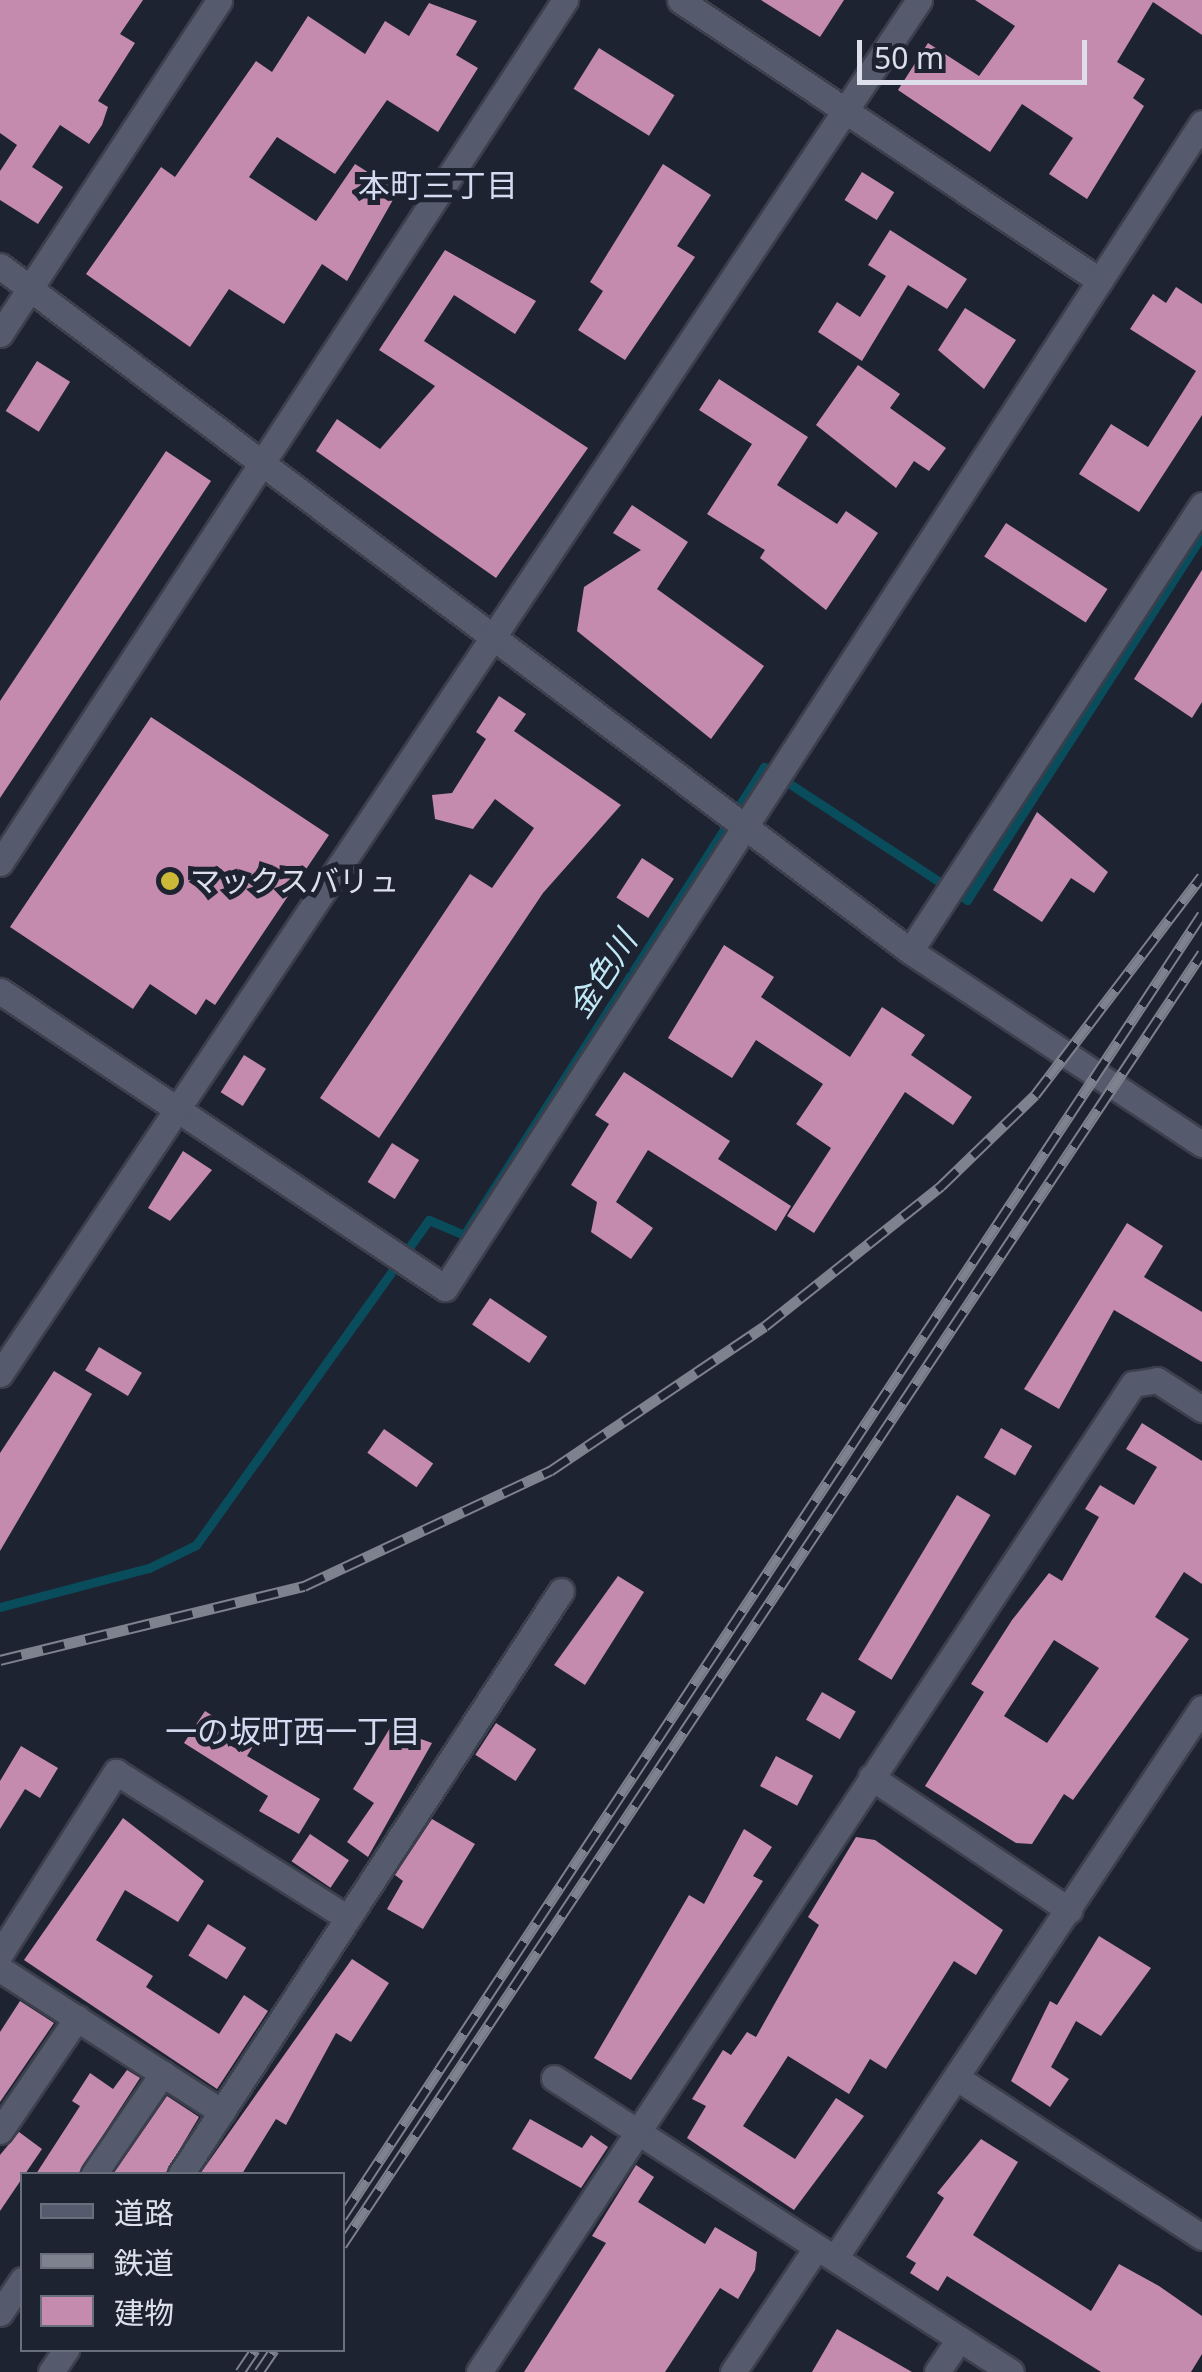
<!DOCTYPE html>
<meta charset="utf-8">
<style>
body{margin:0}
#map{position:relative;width:1202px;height:2372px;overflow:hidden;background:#1e2332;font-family:"Noto Sans","Noto Sans JP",sans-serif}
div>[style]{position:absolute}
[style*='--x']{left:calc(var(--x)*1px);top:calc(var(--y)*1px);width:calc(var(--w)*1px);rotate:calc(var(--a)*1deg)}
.stream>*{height:9px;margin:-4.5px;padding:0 4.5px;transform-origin:4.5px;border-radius:4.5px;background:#094d5d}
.building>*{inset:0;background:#c58bae;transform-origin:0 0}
.roads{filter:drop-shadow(2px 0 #3c3f4c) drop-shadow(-2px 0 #3c3f4c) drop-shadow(0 2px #3c3f4c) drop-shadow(0 -2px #3c3f4c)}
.minor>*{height:25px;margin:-12.5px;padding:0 12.5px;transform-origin:12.5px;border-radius:12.5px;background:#555a6d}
.rail>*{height:11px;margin-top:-5.5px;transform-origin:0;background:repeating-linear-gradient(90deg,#1e2332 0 22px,#7e828f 0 44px);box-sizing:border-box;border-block:2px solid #7e828f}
.dots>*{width:28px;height:28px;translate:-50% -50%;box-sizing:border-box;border:5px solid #1e2332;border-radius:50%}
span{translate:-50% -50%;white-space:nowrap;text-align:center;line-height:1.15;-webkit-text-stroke:10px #1e2332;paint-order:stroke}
.poi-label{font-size:30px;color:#dde0eb}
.left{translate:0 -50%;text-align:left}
.neighbourhood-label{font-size:32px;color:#d5dbf1}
.water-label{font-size:32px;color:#c0e8f5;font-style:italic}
.legend{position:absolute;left:20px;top:2172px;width:325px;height:180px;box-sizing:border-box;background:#1e2332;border:2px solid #6a6f7c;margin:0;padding:12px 18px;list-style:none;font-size:30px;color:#dde0eb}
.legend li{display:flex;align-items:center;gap:20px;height:50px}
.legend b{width:50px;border:2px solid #6a6f7c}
.scale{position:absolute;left:857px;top:40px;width:230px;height:45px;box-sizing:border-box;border:5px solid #dde0eb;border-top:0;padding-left:12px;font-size:30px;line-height:35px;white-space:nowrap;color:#dde0eb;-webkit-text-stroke:8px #1e2332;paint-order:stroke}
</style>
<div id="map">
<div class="stream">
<i style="--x:0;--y:1607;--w:154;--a:-14.7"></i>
<i style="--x:149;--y:1568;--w:52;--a:-26.1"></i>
<i style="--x:196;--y:1545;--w:400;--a:-54.4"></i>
<i style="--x:429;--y:1220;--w:38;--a:23"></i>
<i style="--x:464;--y:1235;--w:556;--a:-57.34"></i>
<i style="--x:764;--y:767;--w:243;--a:33.2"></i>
<i style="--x:967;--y:900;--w:433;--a:-57.2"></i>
</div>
<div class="building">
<i style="clip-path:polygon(0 0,143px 0,120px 34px,135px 43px,98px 101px,108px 107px,102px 125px,89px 144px,60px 125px,32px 167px,63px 187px,38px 224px,0 200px,0 171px,17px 145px,0 133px)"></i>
<i style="clip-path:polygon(761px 0,844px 0,820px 37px)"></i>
<i style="clip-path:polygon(975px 0,1202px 0,1202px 35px,1153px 2px,1117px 62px,1145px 79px,1133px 98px,1144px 106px,1087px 199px,1049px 174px,1073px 138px,1022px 104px,990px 152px,898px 90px,928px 43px,979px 76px,1015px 26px)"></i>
<i style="clip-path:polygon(429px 3px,477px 21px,456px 55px,478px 68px,438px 132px,387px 100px,335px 174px,277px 137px,249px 177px,316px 221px,355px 164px,398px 191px,347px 281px,322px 264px,284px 324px,229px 289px,190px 347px,86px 274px,161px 167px,175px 177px,256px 61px,272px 72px,308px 16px,365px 54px,385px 21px,409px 36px)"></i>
<i style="left:599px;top:48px;width:89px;height:48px;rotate:32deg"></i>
<i style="clip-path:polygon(663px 164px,711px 195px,677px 246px,695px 257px,625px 360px,578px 330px,603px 291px,590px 282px)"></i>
<i style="left:862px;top:172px;width:38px;height:33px;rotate:32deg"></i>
<i style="clip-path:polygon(890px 230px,967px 279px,947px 309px,908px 285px,862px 361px,818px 332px,837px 302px,860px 317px,886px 276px,868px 265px)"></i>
<i style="clip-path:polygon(445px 250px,536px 301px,515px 334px,454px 295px,424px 341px,588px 448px,496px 578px,316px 451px,337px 419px,380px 449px,435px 386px,379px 350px)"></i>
<i style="clip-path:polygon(1176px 287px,1202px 304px,1202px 415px,1139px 512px,1079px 474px,1111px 424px,1148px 447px,1196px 371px,1130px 329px,1153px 294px,1166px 303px)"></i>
<i style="clip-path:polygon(965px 308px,1016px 340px,984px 389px,938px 350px)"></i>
<i style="left:37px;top:361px;width:39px;height:59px;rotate:32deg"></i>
<i style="clip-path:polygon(858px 365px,900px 394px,890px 408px,946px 448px,929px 471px,914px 461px,896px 488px,816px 425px)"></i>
<i style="clip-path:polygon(719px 379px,808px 437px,777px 485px,837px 524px,846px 511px,878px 533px,826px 610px,760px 558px,765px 550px,707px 514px,752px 444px,699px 410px)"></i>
<i style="clip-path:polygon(166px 451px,211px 481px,0 798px,0 701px)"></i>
<i style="clip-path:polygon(632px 505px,688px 542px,657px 589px,764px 666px,711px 739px,577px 631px,584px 587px,641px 550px,613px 533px)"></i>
<i style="left:1006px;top:523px;width:121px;height:40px;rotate:33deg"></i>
<i style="clip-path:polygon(1202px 570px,1202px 702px,1192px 718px,1134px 679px)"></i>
<i style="clip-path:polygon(499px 696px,526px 714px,514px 731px,621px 805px,543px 893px,379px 1138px,320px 1098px,470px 874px,492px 888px,534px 828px,495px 799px,473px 829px,435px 819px,432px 795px,452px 793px,486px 739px,476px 732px)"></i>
<i style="clip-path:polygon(151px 717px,329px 835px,215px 1005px,206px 999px,196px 1015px,150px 984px,133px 1009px,10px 927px)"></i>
<i style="clip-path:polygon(1037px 812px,1108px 872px,1094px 893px,1071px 878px,1042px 922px,993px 890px)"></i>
<i style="left:642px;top:858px;width:38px;height:47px;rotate:33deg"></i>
<i style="clip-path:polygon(724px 945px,774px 977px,761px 997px,850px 1057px,882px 1007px,925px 1035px,911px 1055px,972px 1097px,953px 1125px,905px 1092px,814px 1233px,787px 1216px,831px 1148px,796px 1124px,823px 1084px,756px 1040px,732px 1078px,668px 1038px)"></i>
<i style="left:244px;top:1055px;width:26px;height:44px;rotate:32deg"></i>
<i style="clip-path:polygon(624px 1072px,730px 1141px,718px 1159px,791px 1206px,776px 1231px,648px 1150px,616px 1202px,653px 1228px,631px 1259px,591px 1232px,597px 1202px,571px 1185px,609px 1124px,595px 1115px)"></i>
<i style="left:392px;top:1143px;width:32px;height:46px;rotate:32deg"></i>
<i style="clip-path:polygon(183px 1151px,212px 1170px,170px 1221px,148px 1208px)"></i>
<i style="clip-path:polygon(1127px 1223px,1163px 1246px,1144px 1277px,1202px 1312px,1202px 1362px,1114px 1310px,1059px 1409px,1024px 1389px)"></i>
<i style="left:490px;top:1298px;width:69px;height:32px;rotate:34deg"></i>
<i style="left:99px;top:1347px;width:50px;height:27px;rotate:31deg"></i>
<i style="clip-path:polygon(54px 1371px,92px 1394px,0 1551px,0 1453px)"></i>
<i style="clip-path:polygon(evenodd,1142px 1423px,1202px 1461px,1202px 1584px,1184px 1572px,1155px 1617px,1189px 1639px,1073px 1800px,1064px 1794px,1032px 1844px,1016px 1843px,925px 1786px,984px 1692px,971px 1684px,1012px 1620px,1049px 1573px,1062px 1581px,1099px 1517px,1085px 1509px,1100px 1485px,1134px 1505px,1157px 1467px,1126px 1449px,1142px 1423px,1054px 1640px,1099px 1668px,1047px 1743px,1004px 1716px,1054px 1640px)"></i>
<i style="left:1001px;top:1428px;width:36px;height:34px;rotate:30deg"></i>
<i style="left:384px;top:1429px;width:60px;height:29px;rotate:35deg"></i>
<i style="left:957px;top:1495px;width:39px;height:192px;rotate:31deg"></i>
<i style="clip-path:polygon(618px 1576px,644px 1592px,585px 1685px,554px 1665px)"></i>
<i style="left:822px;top:1692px;width:39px;height:32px;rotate:30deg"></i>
<i style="clip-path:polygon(205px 1711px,255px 1743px,247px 1756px,320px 1799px,299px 1834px,259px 1811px,268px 1796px,184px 1743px)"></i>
<i style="left:496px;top:1723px;width:48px;height:38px;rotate:33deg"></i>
<i style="clip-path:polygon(390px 1728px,432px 1743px,368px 1857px,347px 1842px,374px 1803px,353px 1789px)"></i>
<i style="clip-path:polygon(21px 1746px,58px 1768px,40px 1798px,25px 1789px,0 1829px,0 1781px)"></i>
<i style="left:776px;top:1756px;width:42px;height:34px;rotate:28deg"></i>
<i style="clip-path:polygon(123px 1818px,204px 1881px,178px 1922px,125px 1890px,96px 1940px,153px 1976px,146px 1987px,219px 2034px,244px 1995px,268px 2011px,217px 2089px,24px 1960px)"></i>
<i style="clip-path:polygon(432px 1819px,475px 1844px,423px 1929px,387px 1909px,403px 1881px,395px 1875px)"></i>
<i style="clip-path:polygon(744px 1829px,772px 1847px,753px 1876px,763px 1881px,631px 2080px,594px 2058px,689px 1895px,704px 1904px)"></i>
<i style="left:310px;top:1834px;width:47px;height:33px;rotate:34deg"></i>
<i style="clip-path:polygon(856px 1837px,875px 1840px,1003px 1930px,976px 1975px,954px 1961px,886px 2069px,870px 2059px,849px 2094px,788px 2056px,743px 2126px,795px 2159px,836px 2098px,864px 2116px,794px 2210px,687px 2138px,706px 2106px,692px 2099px,723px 2050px,731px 2055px,747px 2032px,756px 2037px,819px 1925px,808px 1917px)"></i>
<i style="left:208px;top:1924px;width:45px;height:37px;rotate:32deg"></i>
<i style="clip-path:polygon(1099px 1936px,1151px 1968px,1101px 2036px,1076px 2021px,1051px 2067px,1069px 2079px,1050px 2107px,1011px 2081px,1050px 2001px,1057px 2005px)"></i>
<i style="clip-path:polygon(352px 1959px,389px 1983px,351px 2042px,336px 2033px,286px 2125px,276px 2119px,242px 2174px,200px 2174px)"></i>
<i style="clip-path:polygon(20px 2001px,54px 2023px,0 2102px,0 2032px)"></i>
<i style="clip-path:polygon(127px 2070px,140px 2078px,78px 2174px,36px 2174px,80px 2106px,72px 2101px,90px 2073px,113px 2089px)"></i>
<i style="clip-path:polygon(167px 2096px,199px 2117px,165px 2174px,113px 2174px)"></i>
<i style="clip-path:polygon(530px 2119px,582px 2148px,591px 2135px,608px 2147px,581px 2188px,512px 2149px)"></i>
<i style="clip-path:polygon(19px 2132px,42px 2149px,0 2211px,0 2155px)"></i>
<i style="clip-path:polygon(981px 2139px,1018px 2162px,973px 2235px,1091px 2311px,1119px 2264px,1159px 2286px,1202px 2316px,1202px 2354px,1191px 2372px,1101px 2372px,947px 2276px,938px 2291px,910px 2273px,916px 2263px,906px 2257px,944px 2198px,937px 2193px)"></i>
<i style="clip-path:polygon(636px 2165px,654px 2177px,638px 2202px,705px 2244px,715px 2227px,757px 2252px,755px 2270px,738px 2299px,720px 2288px,665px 2372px,524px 2372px,606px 2243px,592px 2236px)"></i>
<i style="clip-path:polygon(837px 2329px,912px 2372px,812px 2372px)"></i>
</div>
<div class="roads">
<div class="minor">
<i style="--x:680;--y:0;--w:505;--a:33.78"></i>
<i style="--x:0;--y:266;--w:1139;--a:36.97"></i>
<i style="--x:910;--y:951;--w:350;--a:33.5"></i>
<i style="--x:0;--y:334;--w:399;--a:-56.7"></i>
<i style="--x:0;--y:863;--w:1032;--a:-56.79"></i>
<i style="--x:910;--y:951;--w:533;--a:-56.79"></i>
<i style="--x:0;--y:991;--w:535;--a:33.72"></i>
<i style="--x:445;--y:1288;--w:1389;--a:-56.98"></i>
<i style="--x:0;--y:1374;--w:1653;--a:-56.22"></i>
<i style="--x:871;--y:1777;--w:239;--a:33.9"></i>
<i style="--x:0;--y:1954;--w:216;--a:-57.5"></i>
<i style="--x:116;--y:1772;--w:274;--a:32.2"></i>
<i style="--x:0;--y:1969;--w:264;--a:32.8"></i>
<i style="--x:554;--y:2078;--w:543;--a:32.75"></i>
<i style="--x:957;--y:2078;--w:292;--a:33"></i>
<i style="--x:0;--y:2131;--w:137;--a:-55.7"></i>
<i style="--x:94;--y:2174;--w:122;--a:-55.7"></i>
<i style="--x:181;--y:2174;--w:696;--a:-56.9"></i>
<i style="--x:835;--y:2258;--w:661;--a:-56.29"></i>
<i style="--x:0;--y:2313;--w:40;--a:-56"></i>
<i style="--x:51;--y:2372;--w:27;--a:-56"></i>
<i style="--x:479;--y:2372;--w:1185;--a:-56.5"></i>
<i style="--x:1133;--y:1384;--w:24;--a:-9"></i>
<i style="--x:1157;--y:1380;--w:54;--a:32.8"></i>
<i style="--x:733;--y:2372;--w:149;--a:-56.2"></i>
<i style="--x:937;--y:2372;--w:40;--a:-56"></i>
</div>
</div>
<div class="rail">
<i style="--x:0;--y:1660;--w:313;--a:-13.7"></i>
<i style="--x:304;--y:1586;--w:272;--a:-25.1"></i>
<i style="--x:550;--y:1471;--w:259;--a:-34"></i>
<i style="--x:765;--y:1326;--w:225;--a:-38.5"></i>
<i style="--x:941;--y:1186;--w:131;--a:-44.1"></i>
<i style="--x:1035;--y:1095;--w:275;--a:-52.7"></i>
<i style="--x:342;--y:2217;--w:1561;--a:-56.57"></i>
<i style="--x:342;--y:2245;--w:1552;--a:-56.35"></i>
<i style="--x:240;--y:2372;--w:27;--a:-56"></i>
<i style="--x:259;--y:2372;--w:27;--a:-56"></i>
</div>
<div class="dots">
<i style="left:170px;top:881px;background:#ccb938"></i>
</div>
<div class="poi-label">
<span class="left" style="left:190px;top:881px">マックスバリュ</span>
</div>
<div class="neighbourhood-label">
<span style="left:438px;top:185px">本町三丁目</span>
<span style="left:293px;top:1731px">一の坂町西一丁目</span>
</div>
<div class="water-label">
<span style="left:602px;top:974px;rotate:-57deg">金色川</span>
</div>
<ul class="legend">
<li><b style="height:12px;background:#555a6d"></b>道路</li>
<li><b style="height:12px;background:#7e828f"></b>鉄道</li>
<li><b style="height:28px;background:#c58bae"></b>建物</li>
</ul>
<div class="scale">50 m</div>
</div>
